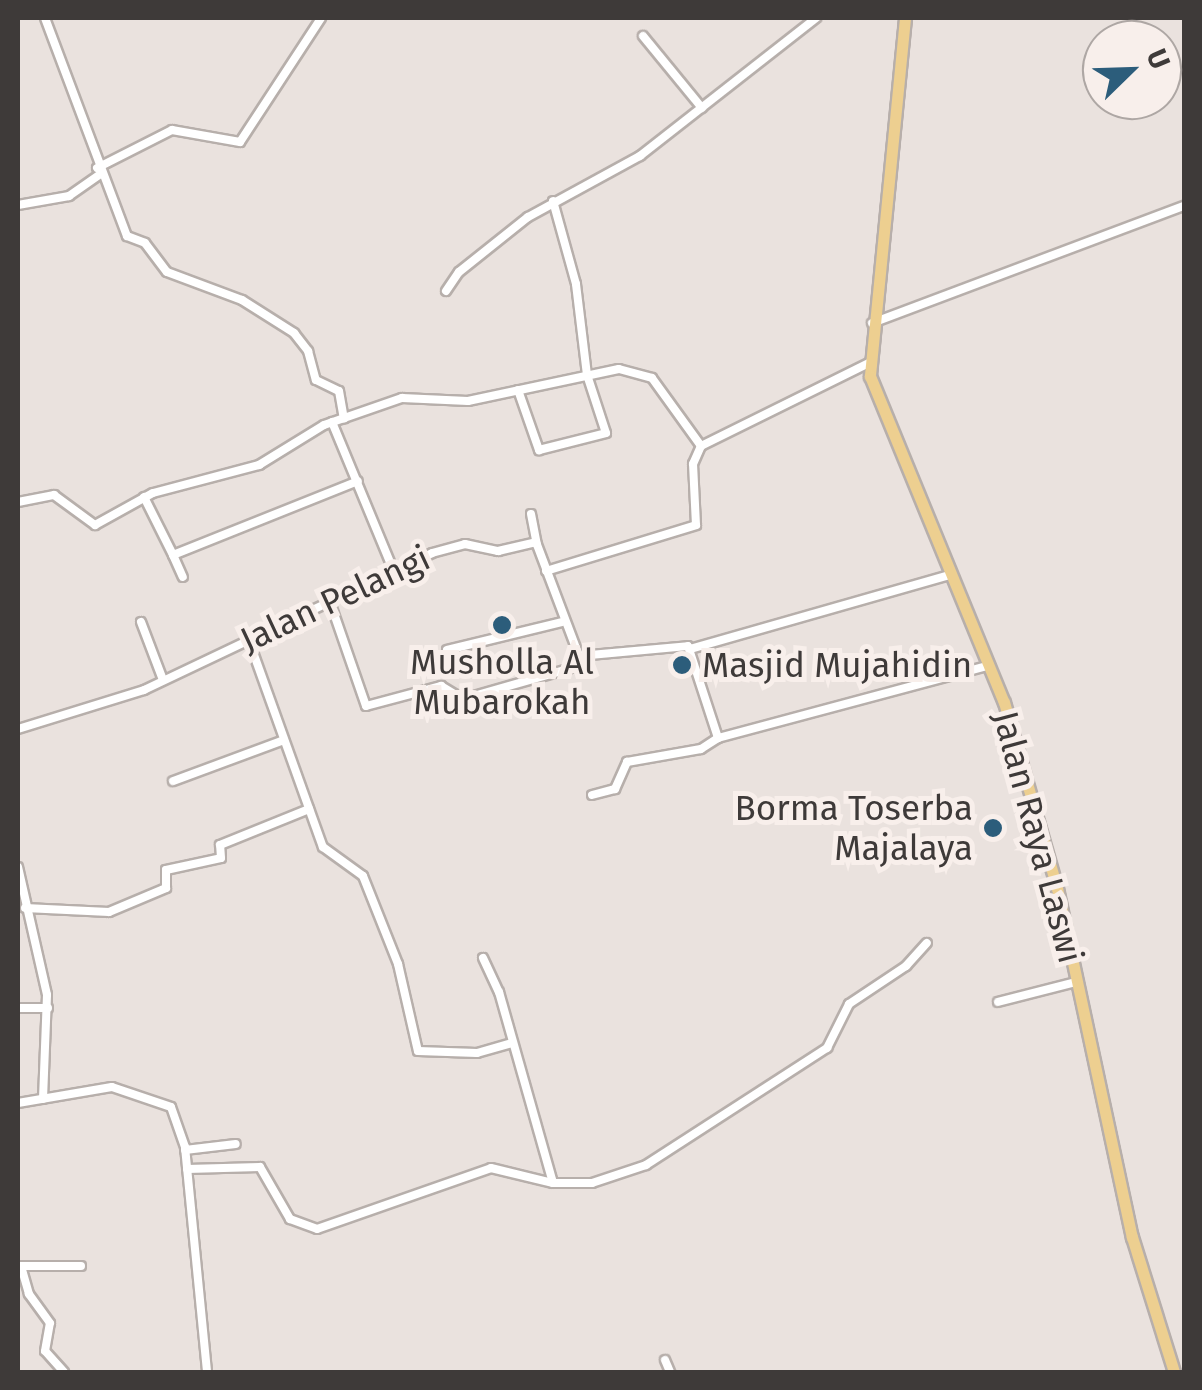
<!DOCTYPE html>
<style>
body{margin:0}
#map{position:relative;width:1202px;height:1390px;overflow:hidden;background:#eae2de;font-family:"Fira Sans",sans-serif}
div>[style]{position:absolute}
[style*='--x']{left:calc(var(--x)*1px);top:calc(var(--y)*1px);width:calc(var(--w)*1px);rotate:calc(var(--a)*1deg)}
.roads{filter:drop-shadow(2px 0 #b7afab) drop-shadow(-2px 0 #b7afab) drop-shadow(0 2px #b7afab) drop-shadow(0 -2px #b7afab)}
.minor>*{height:8px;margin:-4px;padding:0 4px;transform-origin:4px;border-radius:4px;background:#fff}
.primary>*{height:11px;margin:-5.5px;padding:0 5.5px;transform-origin:5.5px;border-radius:5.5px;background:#edcf90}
.dots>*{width:28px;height:28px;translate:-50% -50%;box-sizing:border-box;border:5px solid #f8efeb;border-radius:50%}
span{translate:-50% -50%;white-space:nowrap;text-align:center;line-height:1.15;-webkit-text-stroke:10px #f8efeb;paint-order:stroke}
.street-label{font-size:35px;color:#3e3a39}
.poi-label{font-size:35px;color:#3e3a39}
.left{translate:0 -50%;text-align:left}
.right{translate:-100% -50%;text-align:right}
.frame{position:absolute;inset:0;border:20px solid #3e3a39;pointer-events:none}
.north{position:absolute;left:1082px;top:20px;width:100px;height:100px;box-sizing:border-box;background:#f8efeb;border:2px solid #aea7a4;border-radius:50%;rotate:67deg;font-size:28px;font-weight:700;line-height:40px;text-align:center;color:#3e3a39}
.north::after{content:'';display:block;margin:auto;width:35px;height:45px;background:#2c5d7b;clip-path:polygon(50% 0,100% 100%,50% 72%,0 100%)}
</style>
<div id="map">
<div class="roads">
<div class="minor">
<i style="--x:45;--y:18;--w:233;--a:69.4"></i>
<i style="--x:127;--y:236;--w:19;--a:21"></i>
<i style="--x:145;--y:243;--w:36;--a:53"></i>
<i style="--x:167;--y:272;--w:80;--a:20.5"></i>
<i style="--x:242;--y:300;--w:62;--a:32.4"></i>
<i style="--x:294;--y:333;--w:23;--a:52"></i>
<i style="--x:308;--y:351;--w:30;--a:75"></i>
<i style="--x:316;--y:380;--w:25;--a:26"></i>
<i style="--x:339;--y:391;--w:28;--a:80"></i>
<i style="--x:643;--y:36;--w:93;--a:50.7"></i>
<i style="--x:97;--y:168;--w:84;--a:-26.9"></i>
<i style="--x:172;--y:130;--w:69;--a:10"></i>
<i style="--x:240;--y:142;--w:148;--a:-56.8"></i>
<i style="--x:18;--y:205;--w:52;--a:-10"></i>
<i style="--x:69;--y:196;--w:38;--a:-35"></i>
<i style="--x:446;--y:291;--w:23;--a:-56"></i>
<i style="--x:459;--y:272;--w:88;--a:-38.6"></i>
<i style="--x:528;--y:217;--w:128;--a:-28.6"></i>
<i style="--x:640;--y:156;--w:224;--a:-38.1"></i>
<i style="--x:872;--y:323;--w:333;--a:-20.6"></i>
<i style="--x:518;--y:390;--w:64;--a:70.7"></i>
<i style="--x:539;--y:450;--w:69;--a:-14.2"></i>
<i style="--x:606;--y:433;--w:61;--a:-108.1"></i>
<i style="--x:587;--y:375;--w:92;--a:-96.9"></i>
<i style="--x:576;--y:284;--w:86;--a:-105.5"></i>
<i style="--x:332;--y:422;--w:165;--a:67.5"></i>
<i style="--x:144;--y:497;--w:65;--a:63.4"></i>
<i style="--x:173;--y:555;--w:199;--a:-21.8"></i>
<i style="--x:18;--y:502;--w:37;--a:-11"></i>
<i style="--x:54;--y:495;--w:51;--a:36.2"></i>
<i style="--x:95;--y:525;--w:66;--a:-28.9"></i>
<i style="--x:153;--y:493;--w:110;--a:-14.8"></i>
<i style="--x:259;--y:465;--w:76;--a:-31.6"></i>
<i style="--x:324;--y:425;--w:83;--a:-19.1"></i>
<i style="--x:402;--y:398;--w:66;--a:2.6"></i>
<i style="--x:468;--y:401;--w:154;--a:-12"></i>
<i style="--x:619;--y:369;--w:34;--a:15"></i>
<i style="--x:652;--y:378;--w:84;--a:54.2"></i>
<i style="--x:701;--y:446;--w:187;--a:-26.3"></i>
<i style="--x:531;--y:514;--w:31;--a:79"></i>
<i style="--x:173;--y:555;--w:24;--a:66"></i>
<i style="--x:546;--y:571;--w:157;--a:-17"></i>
<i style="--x:696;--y:525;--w:61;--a:-92.8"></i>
<i style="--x:693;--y:464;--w:20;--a:-66"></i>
<i style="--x:330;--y:602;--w:110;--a:70.9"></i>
<i style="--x:366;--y:706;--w:78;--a:-14.9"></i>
<i style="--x:441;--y:686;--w:26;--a:31"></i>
<i style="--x:463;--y:699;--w:109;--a:-15.9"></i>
<i style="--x:568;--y:669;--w:26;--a:-31"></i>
<i style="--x:141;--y:622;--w:62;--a:69.2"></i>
<i style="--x:248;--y:638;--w:222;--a:70.3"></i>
<i style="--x:323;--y:847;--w:49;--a:35.9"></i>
<i style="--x:363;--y:876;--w:95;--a:68.3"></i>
<i style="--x:398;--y:964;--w:89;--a:77.1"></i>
<i style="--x:418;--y:1051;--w:59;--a:1.9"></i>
<i style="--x:477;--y:1053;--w:35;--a:-16"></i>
<i style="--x:690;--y:649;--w:270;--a:-15.9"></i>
<i style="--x:447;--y:650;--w:118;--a:-13.7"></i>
<i style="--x:18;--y:729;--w:132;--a:-17.2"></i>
<i style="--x:144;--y:690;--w:319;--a:-25.4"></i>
<i style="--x:432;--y:553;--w:34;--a:-15"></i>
<i style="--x:465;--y:544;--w:34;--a:12"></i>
<i style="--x:498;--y:551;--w:39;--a:-13"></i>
<i style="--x:536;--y:542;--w:122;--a:69.3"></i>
<i style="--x:579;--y:656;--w:109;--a:-5.2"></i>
<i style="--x:688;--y:646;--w:97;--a:71.9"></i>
<i style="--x:718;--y:738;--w:278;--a:-15"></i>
<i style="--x:173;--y:781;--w:118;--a:-20.3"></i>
<i style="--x:592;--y:795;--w:24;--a:-15"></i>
<i style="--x:615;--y:789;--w:30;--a:-66"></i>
<i style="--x:627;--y:762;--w:75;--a:-10"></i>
<i style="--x:701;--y:749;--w:20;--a:-33"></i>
<i style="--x:18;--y:867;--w:131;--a:77.2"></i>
<i style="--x:47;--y:995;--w:104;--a:92.2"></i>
<i style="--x:25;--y:908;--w:84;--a:2.7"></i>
<i style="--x:109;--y:912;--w:62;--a:-22.8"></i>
<i style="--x:166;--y:888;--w:18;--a:-90"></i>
<i style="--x:166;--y:870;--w:56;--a:-12.3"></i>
<i style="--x:221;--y:858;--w:13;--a:-94"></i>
<i style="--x:220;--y:845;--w:96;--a:-22"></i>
<i style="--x:483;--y:958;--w:38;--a:65"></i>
<i style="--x:499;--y:992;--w:198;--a:74.2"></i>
<i style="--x:998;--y:1002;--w:81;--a:-14.4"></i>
<i style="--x:18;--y:1008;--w:30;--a:0"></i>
<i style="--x:18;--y:1103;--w:95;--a:-9.7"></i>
<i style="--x:112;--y:1087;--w:62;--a:18.7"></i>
<i style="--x:171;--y:1107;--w:42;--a:70.7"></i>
<i style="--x:185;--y:1147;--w:226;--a:84.4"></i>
<i style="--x:185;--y:1150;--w:51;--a:-6.7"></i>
<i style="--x:187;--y:1169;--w:73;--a:-1.6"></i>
<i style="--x:260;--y:1167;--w:60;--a:60"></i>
<i style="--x:290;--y:1219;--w:29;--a:20"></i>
<i style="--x:317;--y:1229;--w:184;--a:-19.3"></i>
<i style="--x:491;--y:1168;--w:64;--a:13.6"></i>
<i style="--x:553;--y:1183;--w:39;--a:0"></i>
<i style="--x:592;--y:1183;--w:57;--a:-18.4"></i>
<i style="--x:646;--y:1165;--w:216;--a:-32.9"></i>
<i style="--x:827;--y:1048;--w:49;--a:-63.4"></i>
<i style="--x:849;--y:1004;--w:69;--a:-33.7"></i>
<i style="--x:906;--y:966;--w:31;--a:-48"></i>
<i style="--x:665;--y:1360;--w:13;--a:67"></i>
<i style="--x:64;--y:1372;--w:28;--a:-132"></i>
<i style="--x:45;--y:1351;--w:28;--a:-80"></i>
<i style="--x:50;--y:1323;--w:36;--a:-126"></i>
<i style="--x:29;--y:1294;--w:29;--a:-106"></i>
<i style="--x:21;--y:1266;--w:60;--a:0"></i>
</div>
<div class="primary">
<i style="--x:905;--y:18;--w:360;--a:95.6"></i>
<i style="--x:870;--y:376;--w:352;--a:67.7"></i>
<i style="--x:1004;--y:702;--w:193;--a:74.1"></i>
<i style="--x:1057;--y:888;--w:357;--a:77.9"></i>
<i style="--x:1132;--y:1237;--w:141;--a:72.7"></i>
</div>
</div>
<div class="dots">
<i style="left:502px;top:625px;background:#2c5d7b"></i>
<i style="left:682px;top:665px;background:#2c5d7b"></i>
<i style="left:993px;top:828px;background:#2c5d7b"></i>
</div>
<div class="street-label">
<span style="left:335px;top:599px;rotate:-25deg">Jalan Pelangi</span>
<span style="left:1038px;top:837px;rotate:75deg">Jalan Raya Laswi</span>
</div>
<div class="poi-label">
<span style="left:502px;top:682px">Musholla Al<br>Mubarokah</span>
<span class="left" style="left:702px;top:665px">Masjid Mujahidin</span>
<span class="right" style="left:973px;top:828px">Borma Toserba<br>Majalaya</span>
</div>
<div class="frame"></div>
<div class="north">U</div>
</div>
